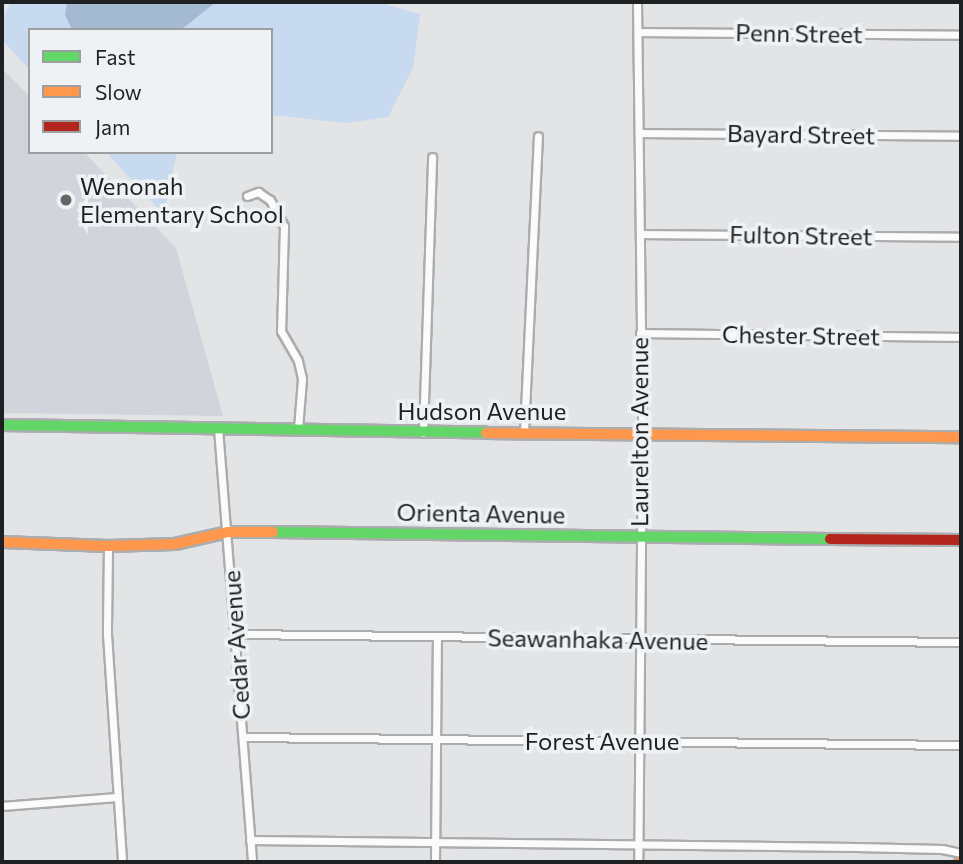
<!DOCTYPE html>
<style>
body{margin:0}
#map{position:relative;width:963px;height:864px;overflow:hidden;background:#e3e4e6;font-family:Commissioner,sans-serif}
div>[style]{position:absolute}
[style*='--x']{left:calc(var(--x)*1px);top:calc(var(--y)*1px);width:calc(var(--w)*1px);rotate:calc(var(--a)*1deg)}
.built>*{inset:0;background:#d1d5db}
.green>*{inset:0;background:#c8daef}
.water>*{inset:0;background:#a4bad3}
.roads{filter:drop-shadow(2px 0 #abacae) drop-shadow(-2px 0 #abacae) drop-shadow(0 2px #abacae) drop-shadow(0 -2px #abacae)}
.street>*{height:7px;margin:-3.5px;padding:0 3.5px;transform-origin:3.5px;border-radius:3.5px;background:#fbfbfb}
.fast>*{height:10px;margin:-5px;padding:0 5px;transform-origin:5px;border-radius:5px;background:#63d668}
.slow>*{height:10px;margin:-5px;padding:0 5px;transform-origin:5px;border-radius:5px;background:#ff974d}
.jam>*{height:10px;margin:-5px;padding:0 5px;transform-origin:5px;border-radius:5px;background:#b3261e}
.dots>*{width:19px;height:19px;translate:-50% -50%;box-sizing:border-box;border:4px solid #eff2f4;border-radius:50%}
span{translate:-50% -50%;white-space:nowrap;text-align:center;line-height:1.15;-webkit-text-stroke:7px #eff2f4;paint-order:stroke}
.street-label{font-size:24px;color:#1f2021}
.poi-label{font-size:24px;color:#1f2021}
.left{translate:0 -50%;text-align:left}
.frame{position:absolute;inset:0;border:4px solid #1f2021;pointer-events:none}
.legend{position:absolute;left:28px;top:28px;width:245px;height:126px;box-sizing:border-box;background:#eff2f4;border:2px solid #9c9ea0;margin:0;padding:9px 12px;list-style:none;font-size:21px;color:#1f2021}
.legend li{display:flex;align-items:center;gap:14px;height:35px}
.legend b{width:35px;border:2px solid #9c9ea0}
</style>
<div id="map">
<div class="built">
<i style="clip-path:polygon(2px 68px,30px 97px,30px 152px,84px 152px,176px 248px,223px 416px,2px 413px)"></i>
</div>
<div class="green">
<i style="clip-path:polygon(11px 2px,67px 2px,65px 15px,72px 30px,30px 30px,30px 70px,2px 40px,2px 20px)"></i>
<i style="clip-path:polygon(216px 2px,378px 2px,420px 14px,413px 68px,388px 117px,346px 123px,271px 115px,271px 30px,181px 30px)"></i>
<i style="clip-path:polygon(106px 152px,177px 152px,164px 215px)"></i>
</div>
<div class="water">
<i style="clip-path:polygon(67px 2px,216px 2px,181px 30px,72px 30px,65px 15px)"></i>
</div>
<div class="roads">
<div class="street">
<i style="--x:637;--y:2;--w:432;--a:89.3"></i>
<i style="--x:642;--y:434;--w:428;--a:90.5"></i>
<i style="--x:638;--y:32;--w:323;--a:0.5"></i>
<i style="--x:640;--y:133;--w:321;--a:0.5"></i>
<i style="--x:247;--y:196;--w:12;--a:-20"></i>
<i style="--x:258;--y:192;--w:14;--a:34"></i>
<i style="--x:270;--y:200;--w:30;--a:62"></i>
<i style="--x:284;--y:226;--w:105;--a:91.6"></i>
<i style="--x:281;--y:331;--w:34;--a:60"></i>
<i style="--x:298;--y:361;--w:18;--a:77"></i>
<i style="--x:302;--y:379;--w:50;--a:94.6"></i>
<i style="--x:640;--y:234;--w:321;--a:0.5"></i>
<i style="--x:640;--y:333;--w:321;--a:0.7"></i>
<i style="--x:218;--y:428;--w:435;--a:85.5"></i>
<i style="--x:524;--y:432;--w:296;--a:-87.3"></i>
<i style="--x:423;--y:433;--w:276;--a:-88.1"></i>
<i style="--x:108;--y:546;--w:88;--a:90.7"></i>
<i style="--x:107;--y:634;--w:228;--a:86.2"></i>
<i style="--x:234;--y:634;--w:727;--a:0.63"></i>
<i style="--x:243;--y:737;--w:718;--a:0.64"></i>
<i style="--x:2;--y:806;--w:115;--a:-4.5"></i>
<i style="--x:250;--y:840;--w:606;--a:0.66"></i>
<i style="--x:856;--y:847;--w:86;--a:1.3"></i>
<i style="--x:942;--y:849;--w:19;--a:12"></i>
<i style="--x:435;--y:862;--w:225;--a:-89.5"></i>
</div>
<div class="fast">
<i style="--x:2;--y:425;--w:484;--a:0.9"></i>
<i style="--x:273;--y:532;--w:557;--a:0.72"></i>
</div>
<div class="slow">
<i style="--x:486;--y:433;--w:475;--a:0.5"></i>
<i style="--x:2;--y:542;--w:106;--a:2.2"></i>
<i style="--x:108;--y:546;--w:67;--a:-1.7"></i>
<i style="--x:175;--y:544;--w:54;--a:-12.8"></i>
<i style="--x:228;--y:532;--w:45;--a:0"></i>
<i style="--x:960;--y:862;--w:1;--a:0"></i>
</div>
<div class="jam">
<i style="--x:830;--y:539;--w:131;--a:0.4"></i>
</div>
</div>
<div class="dots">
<i style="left:66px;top:200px;background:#646566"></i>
</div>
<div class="street-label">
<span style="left:799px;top:33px;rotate:1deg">Penn Street</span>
<span style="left:801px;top:134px;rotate:1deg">Bayard Street</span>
<span style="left:801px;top:235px;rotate:1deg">Fulton Street</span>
<span style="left:801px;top:335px;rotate:1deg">Chester Street</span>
<span style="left:482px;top:411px">Hudson Avenue</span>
<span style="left:639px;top:432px;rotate:-90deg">Laurelton Avenue</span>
<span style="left:481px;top:513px;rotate:1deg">Orienta Avenue</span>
<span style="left:598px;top:639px;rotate:1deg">Seawanhaka Avenue</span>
<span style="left:236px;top:645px;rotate:-94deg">Cedar Avenue</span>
<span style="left:602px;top:741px">Forest Avenue</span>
</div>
<div class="poi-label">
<span class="left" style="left:80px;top:200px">Wenonah<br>Elementary School</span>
</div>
<div class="frame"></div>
<ul class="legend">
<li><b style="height:9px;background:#63d668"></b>Fast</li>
<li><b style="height:9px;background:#ff974d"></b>Slow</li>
<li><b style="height:9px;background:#b3261e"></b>Jam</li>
</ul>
</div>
